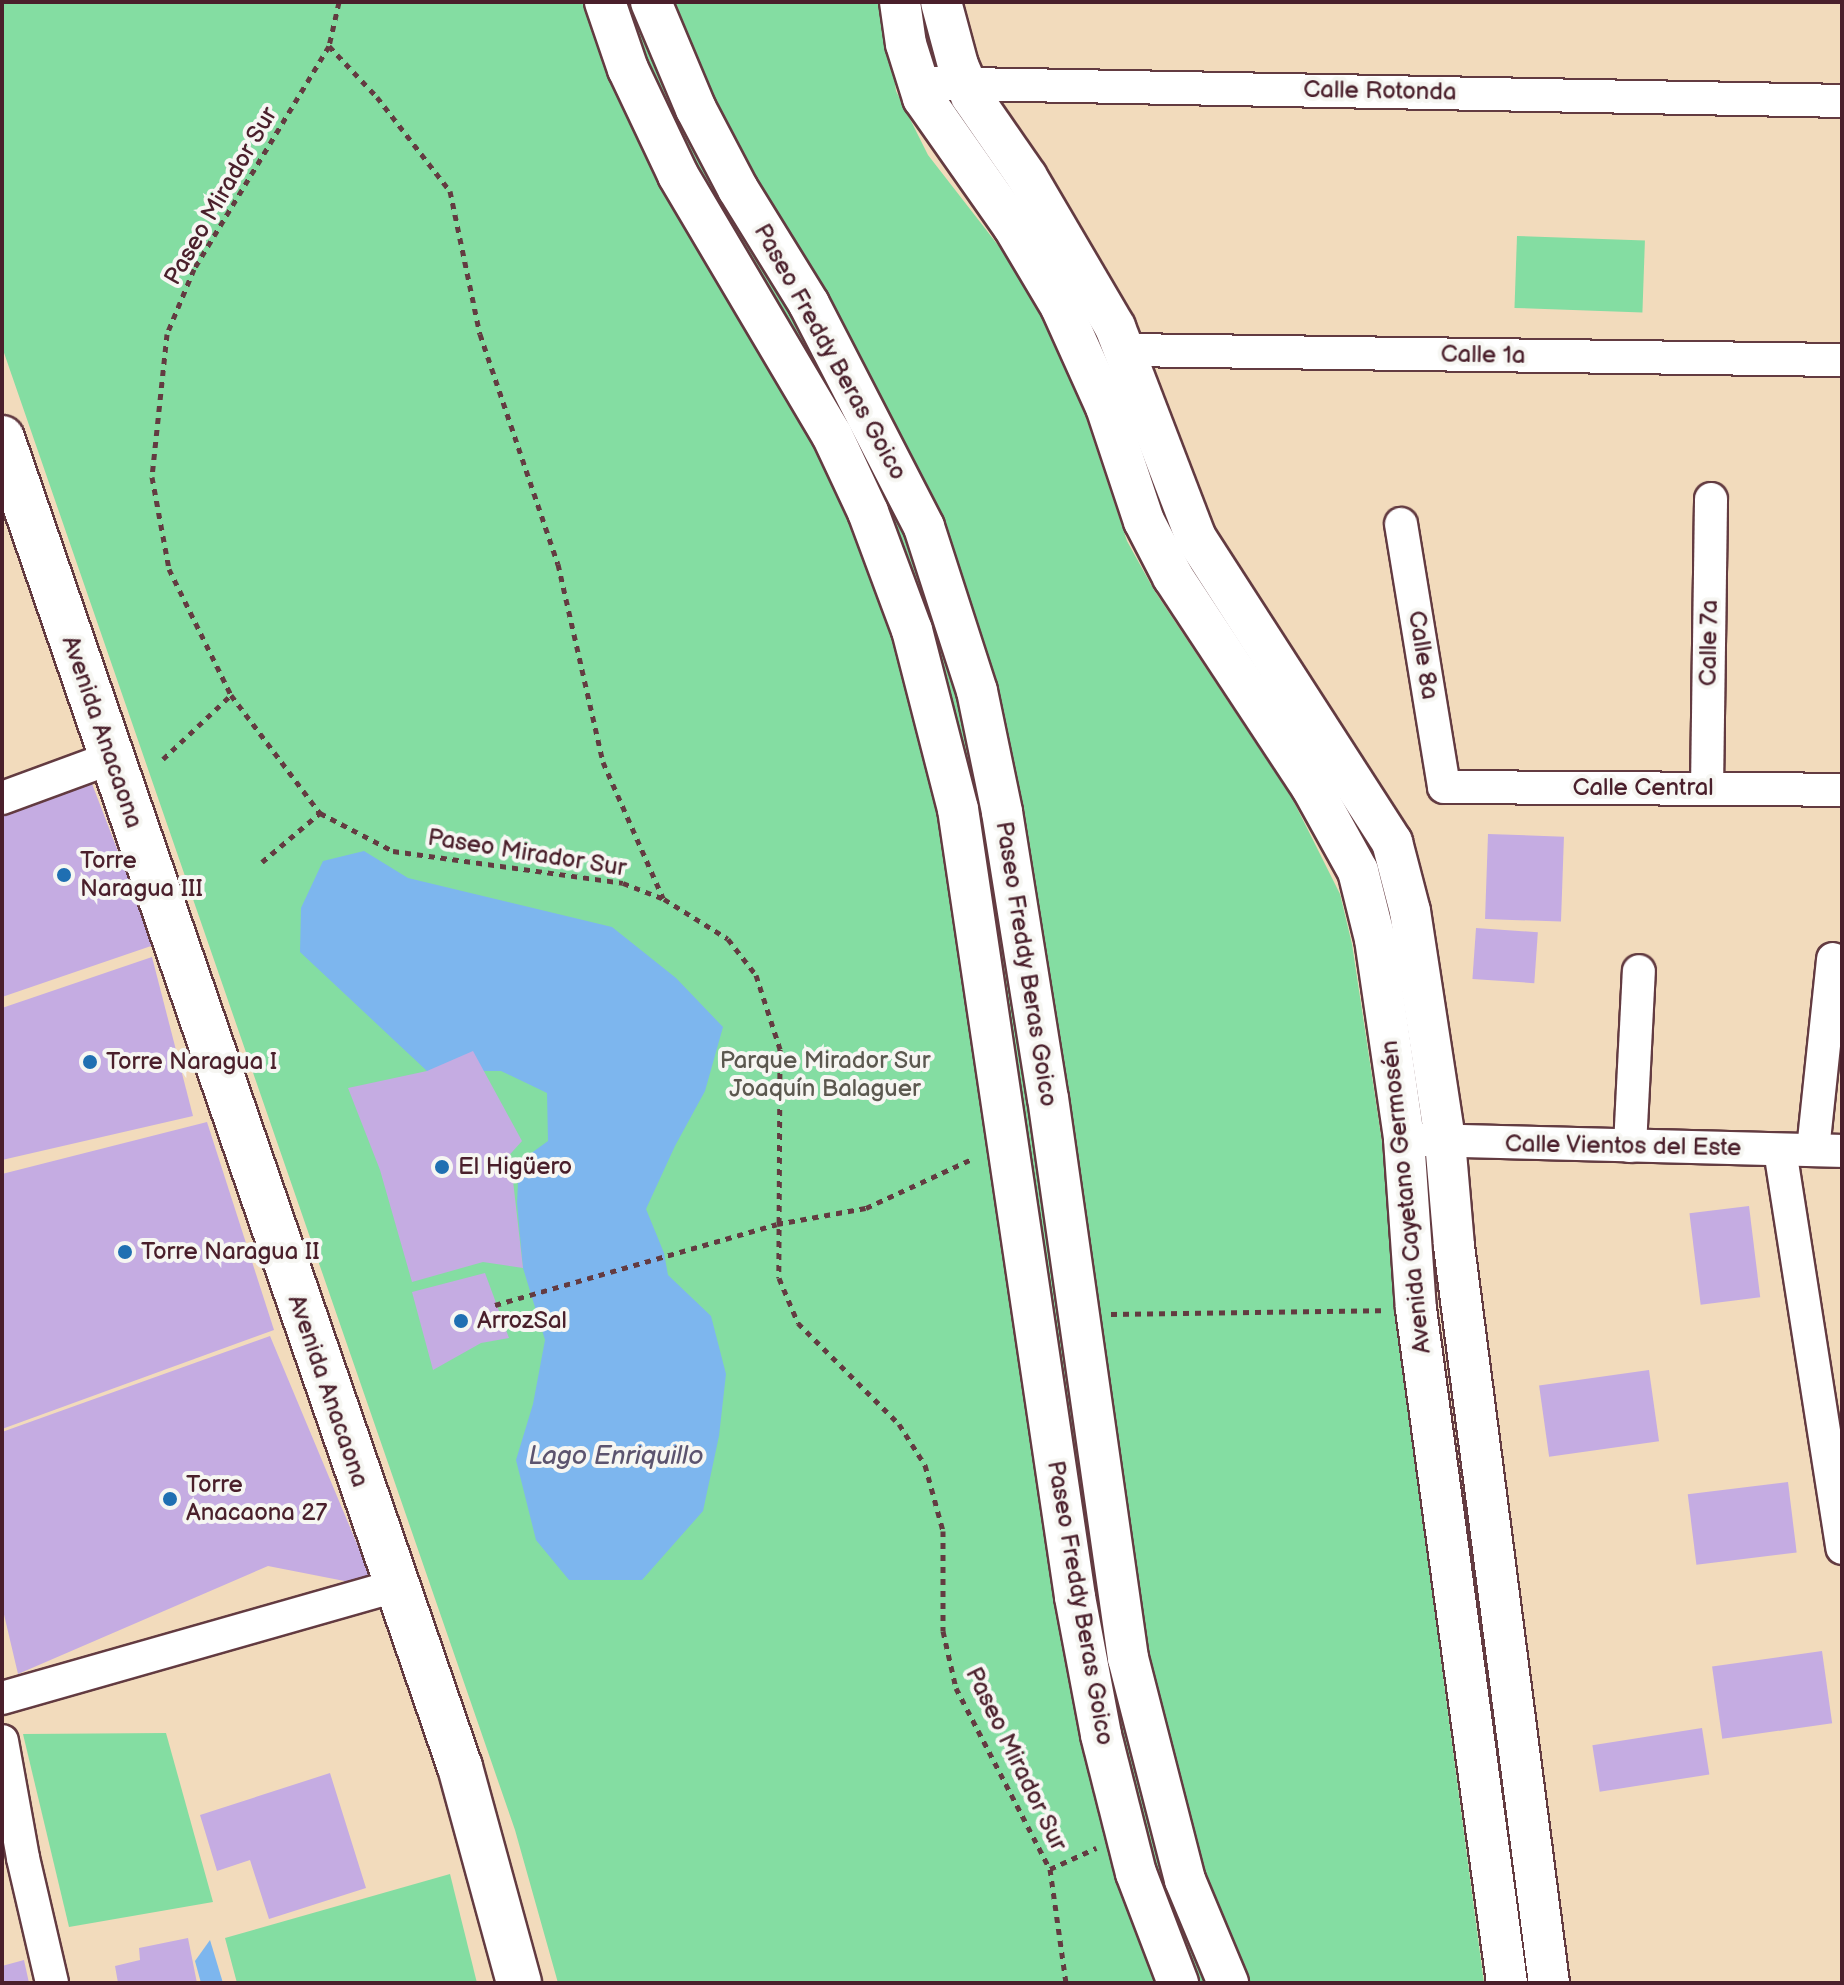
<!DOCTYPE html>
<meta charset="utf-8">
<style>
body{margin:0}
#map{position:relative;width:1844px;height:1985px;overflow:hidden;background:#f2dbbc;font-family:"Balsamiq Sans",sans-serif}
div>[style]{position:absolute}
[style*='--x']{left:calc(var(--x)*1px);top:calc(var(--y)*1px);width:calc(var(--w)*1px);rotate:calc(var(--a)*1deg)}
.green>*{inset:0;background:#84dda2;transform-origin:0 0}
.water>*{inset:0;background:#7db6ee}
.building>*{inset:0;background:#c5ace2;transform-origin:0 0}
.path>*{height:5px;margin-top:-2.5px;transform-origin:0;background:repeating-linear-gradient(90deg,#633b41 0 6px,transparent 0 12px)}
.roads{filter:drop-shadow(2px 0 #633b41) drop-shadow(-2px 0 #633b41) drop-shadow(0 2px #633b41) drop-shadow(0 -2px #633b41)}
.minor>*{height:32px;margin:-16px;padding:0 16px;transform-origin:16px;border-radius:16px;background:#fff}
.tertiary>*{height:40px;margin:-20px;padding:0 20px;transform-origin:20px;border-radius:20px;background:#fff}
.secondary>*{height:44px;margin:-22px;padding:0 22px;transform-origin:22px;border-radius:22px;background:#fff}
.dots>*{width:22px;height:22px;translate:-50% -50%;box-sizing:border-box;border:4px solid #f6f6f2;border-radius:50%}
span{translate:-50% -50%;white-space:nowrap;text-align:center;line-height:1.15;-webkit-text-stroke:8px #f6f6f2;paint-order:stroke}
.street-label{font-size:24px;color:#4a1f2b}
.poi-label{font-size:24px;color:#4a1f2b}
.left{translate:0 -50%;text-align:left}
.park-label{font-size:24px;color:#5b584f}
.water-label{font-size:26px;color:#5c546f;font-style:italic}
.frame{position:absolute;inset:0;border:4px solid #4a1f2b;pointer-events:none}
</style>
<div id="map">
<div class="green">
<i style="clip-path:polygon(2px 2px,885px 2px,896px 91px,928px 155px,1015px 267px,1044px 317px,1069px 366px,1127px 541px,1154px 590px,1292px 798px,1340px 894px,1352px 944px,1382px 1142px,1394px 1278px,1441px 1660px,1484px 1983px,558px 1983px,515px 1830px,2px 347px)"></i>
<i style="left:1517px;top:236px;width:128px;height:72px;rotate:2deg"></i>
<i style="clip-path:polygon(166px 1733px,213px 1902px,69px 1927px,23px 1734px)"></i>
<i style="clip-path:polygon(450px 1874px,477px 1983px,237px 1983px,225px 1938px)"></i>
</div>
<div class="water">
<i style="clip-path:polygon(364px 851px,408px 878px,612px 927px,676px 978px,723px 1027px,705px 1091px,675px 1146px,646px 1209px,664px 1253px,668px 1275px,711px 1316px,726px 1374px,719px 1436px,703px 1511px,642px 1580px,569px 1580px,536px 1540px,516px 1460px,533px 1404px,545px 1340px,523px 1268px,517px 1203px,519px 1162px,548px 1141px,547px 1093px,501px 1071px,427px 1071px,300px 952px,301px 908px,323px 861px)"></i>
<i style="clip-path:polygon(210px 1940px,223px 1983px,201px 1983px,195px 1961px)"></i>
</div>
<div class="building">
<i style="clip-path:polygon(89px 776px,154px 945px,2px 997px,2px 806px)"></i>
<i style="left:1488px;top:834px;width:76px;height:85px;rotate:2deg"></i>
<i style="left:1476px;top:928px;width:62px;height:51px;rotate:4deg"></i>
<i style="clip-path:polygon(152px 957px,193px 1116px,2px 1160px,2px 1008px)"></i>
<i style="clip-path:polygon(473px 1051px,522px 1141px,502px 1163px,512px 1172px,523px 1268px,483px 1262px,412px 1282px,380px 1170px,348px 1088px,427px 1071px)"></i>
<i style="clip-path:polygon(207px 1122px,274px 1330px,2px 1429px,2px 1174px)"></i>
<i style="left:1749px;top:1206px;width:92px;height:60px;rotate:83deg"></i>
<i style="clip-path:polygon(485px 1273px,509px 1338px,481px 1343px,433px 1370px,412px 1292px)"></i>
<i style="clip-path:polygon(270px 1336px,375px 1587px,268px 1566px,18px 1674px,2px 1606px,2px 1432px)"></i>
<i style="left:1649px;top:1370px;width:72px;height:111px;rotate:82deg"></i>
<i style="left:1788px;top:1482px;width:71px;height:101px;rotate:83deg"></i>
<i style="left:1822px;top:1651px;width:73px;height:111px;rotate:82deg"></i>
<i style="left:1702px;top:1728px;width:47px;height:111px;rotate:81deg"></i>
<i style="clip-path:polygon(330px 1773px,366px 1888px,269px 1919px,250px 1860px,217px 1871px,200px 1815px)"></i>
<i style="clip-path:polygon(188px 1938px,197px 1983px,118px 1983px,115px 1966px,140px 1960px,139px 1948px)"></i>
<i style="clip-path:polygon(24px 1960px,29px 1983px,2px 1983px,2px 1966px)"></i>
</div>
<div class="path">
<i style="--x:339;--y:2;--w:45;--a:102.8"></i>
<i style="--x:329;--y:46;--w:261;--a:121.2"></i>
<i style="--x:194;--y:269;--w:70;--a:112.6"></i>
<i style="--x:167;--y:334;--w:144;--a:96"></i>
<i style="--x:152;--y:477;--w:94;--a:79.5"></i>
<i style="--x:169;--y:569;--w:140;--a:63.8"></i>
<i style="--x:231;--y:695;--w:148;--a:53"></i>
<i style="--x:320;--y:813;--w:82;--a:27.5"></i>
<i style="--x:393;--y:851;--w:232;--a:7.9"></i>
<i style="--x:623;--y:883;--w:44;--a:21.3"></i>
<i style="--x:664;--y:899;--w:75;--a:32"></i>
<i style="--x:728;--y:939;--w:46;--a:52.1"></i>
<i style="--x:756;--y:975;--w:78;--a:72"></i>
<i style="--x:780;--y:1049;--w:229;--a:90.3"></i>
<i style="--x:779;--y:1278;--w:49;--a:67.1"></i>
<i style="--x:798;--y:1323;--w:143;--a:45"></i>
<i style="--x:899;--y:1424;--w:49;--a:57.6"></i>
<i style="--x:925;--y:1465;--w:68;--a:74.7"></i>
<i style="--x:943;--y:1531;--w:100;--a:90"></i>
<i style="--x:943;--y:1631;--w:58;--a:77.2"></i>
<i style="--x:956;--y:1688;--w:204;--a:62.6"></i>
<i style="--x:1050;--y:1869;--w:115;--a:82"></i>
<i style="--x:329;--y:46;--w:70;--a:46.7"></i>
<i style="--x:377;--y:97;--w:119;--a:52.2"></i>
<i style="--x:450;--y:191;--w:146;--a:78.2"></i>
<i style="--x:480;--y:334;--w:243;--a:71.3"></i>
<i style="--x:558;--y:564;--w:203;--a:77.2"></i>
<i style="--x:603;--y:762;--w:149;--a:66.2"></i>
<i style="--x:163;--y:759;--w:93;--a:-43.3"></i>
<i style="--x:262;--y:862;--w:76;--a:-40.2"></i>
<i style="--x:495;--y:1305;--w:293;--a:-16"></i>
<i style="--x:777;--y:1224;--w:90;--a:-10.2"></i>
<i style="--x:866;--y:1208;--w:119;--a:-24.8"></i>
<i style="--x:1111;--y:1314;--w:270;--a:-0.8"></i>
<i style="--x:1050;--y:1869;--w:51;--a:-24.5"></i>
</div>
<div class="roads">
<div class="minor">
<i style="--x:917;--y:83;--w:925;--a:1.11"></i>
<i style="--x:1124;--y:350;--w:718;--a:0.8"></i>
<i style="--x:1401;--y:524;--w:266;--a:80.7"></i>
<i style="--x:1444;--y:787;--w:398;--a:0.4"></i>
<i style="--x:1707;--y:788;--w:289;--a:-89.2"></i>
<i style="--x:2;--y:798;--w:116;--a:-20.2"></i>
<i style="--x:1421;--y:1140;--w:421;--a:1.5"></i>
<i style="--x:1630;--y:1146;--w:175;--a:-87.1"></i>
<i style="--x:1780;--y:1150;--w:403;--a:81.1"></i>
<i style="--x:1813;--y:1150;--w:192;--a:-84"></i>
<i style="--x:2;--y:1698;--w:409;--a:-15.9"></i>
<i style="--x:2;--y:1741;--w:119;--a:79.8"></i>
<i style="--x:23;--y:1858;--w:128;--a:76.9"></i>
</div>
<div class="tertiary">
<i style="--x:605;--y:2;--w:71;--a:71.1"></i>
<i style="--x:628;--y:69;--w:117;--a:64.7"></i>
<i style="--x:678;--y:175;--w:302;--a:59.4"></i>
<i style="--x:832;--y:435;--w:85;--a:64.9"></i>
<i style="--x:868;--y:512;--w:126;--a:69.6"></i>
<i style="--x:912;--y:630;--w:185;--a:75.6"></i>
<i style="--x:958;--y:809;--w:797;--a:81.55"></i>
<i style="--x:1075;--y:1597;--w:140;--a:79.3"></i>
<i style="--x:1101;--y:1735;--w:142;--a:75.8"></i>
<i style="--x:1136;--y:1873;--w:118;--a:69.1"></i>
<i style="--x:651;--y:2;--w:116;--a:67.2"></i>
<i style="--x:696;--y:109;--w:90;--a:62.3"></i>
<i style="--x:738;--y:189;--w:135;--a:58.3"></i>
<i style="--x:809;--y:304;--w:251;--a:62.7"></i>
<i style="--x:924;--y:527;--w:172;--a:72.1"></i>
<i style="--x:977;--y:691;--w:124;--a:78.3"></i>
<i style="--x:1002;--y:812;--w:290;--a:80.9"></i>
<i style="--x:1048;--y:1098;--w:566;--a:81.87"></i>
<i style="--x:1128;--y:1658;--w:229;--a:75.6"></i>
<i style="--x:1185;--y:1880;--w:112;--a:67.3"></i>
<i style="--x:900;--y:2;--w:42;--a:81.9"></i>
<i style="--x:906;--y:44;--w:57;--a:72.5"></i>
<i style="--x:923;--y:98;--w:156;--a:54.9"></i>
<i style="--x:1013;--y:226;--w:94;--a:59.3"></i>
<i style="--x:1061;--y:307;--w:110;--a:65.8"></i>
<i style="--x:1106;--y:407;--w:120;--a:71.6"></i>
<i style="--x:1144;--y:521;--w:63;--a:62.6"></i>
<i style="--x:1173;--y:577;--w:250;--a:56.6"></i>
<i style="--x:1311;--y:786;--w:97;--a:61.1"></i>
<i style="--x:1358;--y:871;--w:70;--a:76"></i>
<i style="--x:1375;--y:939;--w:202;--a:81.7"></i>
<i style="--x:1404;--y:1139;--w:170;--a:86"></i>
<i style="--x:1416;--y:1309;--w:680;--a:82.31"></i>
<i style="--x:941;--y:2;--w:65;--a:74.9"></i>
<i style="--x:958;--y:65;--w:34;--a:67"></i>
<i style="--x:971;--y:96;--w:98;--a:55.3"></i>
<i style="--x:1027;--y:177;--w:174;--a:59.6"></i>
<i style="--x:1115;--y:327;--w:226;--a:69"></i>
<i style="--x:1196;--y:538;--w:362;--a:57.2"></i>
<i style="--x:1392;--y:842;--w:71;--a:75.4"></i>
<i style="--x:1410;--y:911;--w:233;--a:81.3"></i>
<i style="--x:1445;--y:1141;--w:105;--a:85.1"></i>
<i style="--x:1454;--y:1246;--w:743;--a:82.66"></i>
</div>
<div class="secondary">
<i style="--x:2;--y:438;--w:1406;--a:70.99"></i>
<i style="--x:460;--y:1767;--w:224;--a:74.7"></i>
</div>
</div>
<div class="dots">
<i style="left:64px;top:875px;background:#1f6fb2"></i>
<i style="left:90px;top:1062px;background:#1f6fb2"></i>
<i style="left:442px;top:1167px;background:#1f6fb2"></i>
<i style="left:125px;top:1252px;background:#1f6fb2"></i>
<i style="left:461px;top:1321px;background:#1f6fb2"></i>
<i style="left:170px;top:1499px;background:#1f6fb2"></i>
</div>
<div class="street-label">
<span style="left:1380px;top:91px;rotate:1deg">Calle Rotonda</span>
<span style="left:221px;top:196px;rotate:-60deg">Paseo Mirador Sur</span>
<span style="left:830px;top:352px;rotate:61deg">Paseo Freddy Beras Goico</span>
<span style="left:1483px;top:355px;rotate:1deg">Calle 1a</span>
<span style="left:1709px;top:643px;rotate:-89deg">Calle 7a</span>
<span style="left:1423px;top:655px;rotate:81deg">Calle 8a</span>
<span style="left:102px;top:732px;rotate:71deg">Avenida Anacaona</span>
<span style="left:1643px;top:788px">Calle Central</span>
<span style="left:527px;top:853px;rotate:9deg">Paseo Mirador Sur</span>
<span style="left:1026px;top:964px;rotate:81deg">Paseo Freddy Beras Goico</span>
<span style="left:1623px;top:1146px;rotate:1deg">Calle Vientos del Este</span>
<span style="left:1406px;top:1197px;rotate:-96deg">Avenida Cayetano Germosén</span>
<span style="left:328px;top:1391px;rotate:71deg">Avenida Anacaona</span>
<span style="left:1080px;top:1603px;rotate:80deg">Paseo Freddy Beras Goico</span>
<span style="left:1016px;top:1759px;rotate:64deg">Paseo Mirador Sur</span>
</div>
<div class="poi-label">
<span class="left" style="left:80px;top:875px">Torre<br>Naragua III</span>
<span class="left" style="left:106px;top:1062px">Torre Naragua I</span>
<span class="left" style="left:458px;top:1167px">El Higüero</span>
<span class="left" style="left:141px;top:1252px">Torre Naragua II</span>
<span class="left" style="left:477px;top:1321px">ArrozSal</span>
<span class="left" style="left:186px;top:1499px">Torre<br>Anacaona 27</span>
</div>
<div class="park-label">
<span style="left:825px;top:1075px">Parque Mirador Sur<br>Joaquín Balaguer</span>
</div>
<div class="water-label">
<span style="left:616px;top:1457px">Lago Enriquillo</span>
</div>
<div class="frame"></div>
</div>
